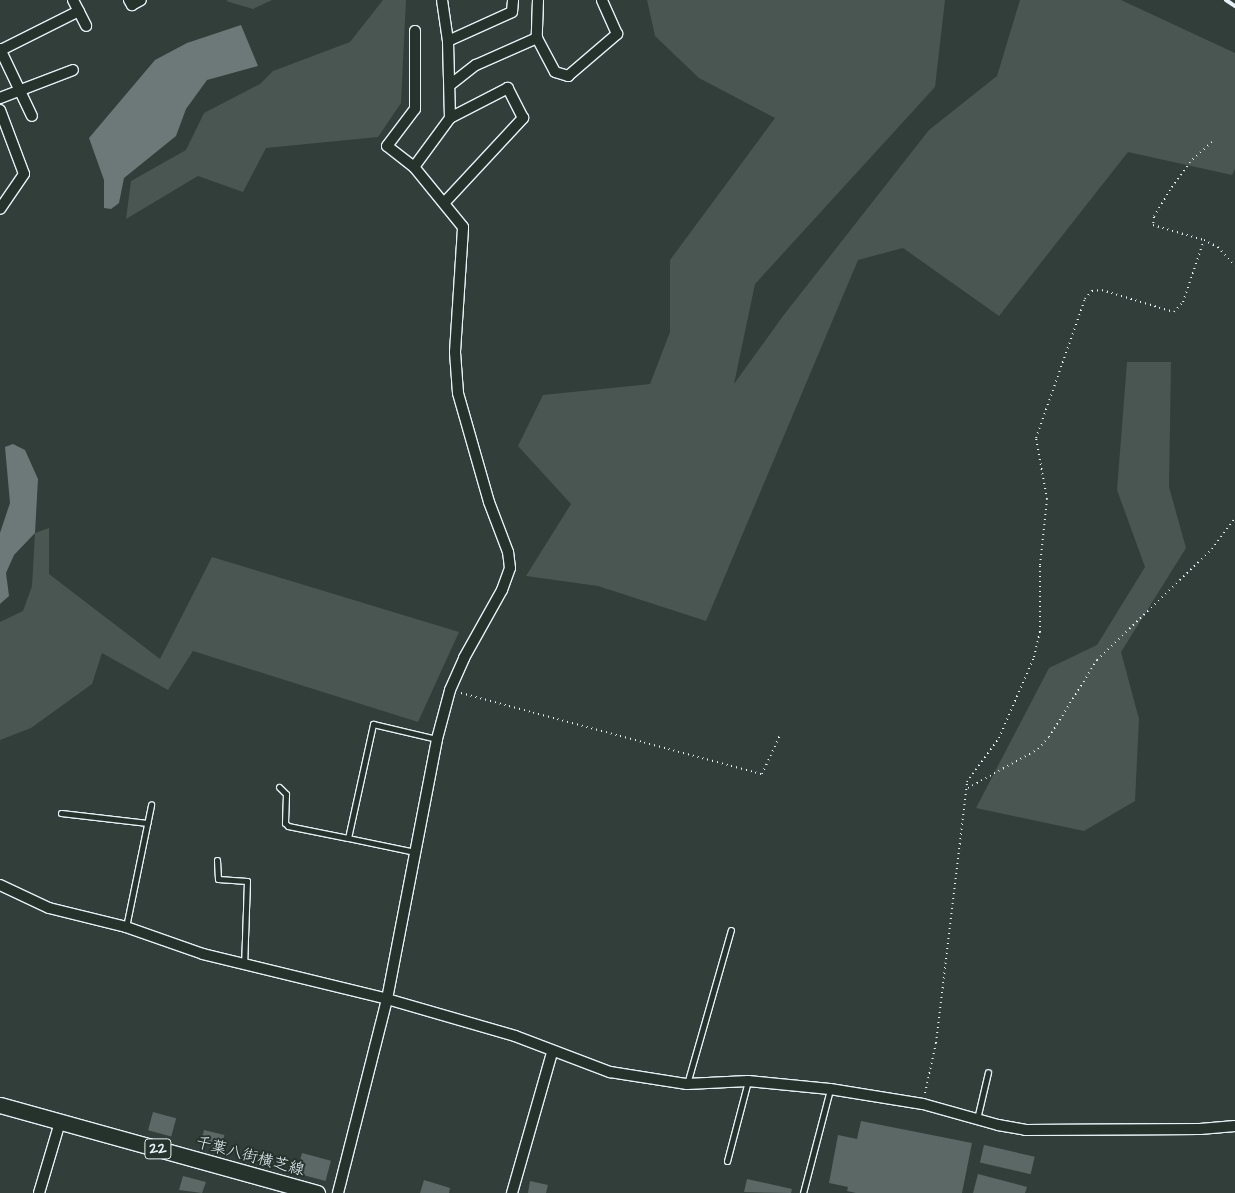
<!DOCTYPE html>
<meta charset="utf-8">
<style>
body{margin:0}
#map{position:relative;width:1235px;height:1193px;overflow:hidden;background:#323e39;font-family:"Architects Daughter","Klee One",sans-serif}
div>[style]{position:absolute}
[style*='--x']{left:calc(var(--x)*1px);top:calc(var(--y)*1px);width:calc(var(--w)*1px);rotate:calc(var(--a)*1deg)}
.green>*{inset:0;background:#495651}
.water>*{inset:0;background:#6d7978}
.building>*{inset:0;background:#5c6865;transform-origin:0 0}
.path>*{height:2px;margin-top:-1px;transform-origin:0;background:repeating-linear-gradient(90deg,#e8f1f8 0 1px,transparent 0 5px)}
.roads{filter:drop-shadow(1px 0 #e8f1f8) drop-shadow(-1px 0 #e8f1f8) drop-shadow(0 1px #e8f1f8) drop-shadow(0 -1px #e8f1f8)}
.lane>*{height:5px;margin:-2.5px;padding:0 2.5px;transform-origin:2.5px;border-radius:2.5px;background:#26332d}
.street>*{height:10px;margin:-5px;padding:0 5px;transform-origin:5px;border-radius:5px;background:#26332d}
.primary>*{height:15px;margin:-7.5px;padding:0 7.5px;transform-origin:7.5px;border-radius:7.5px;background:#26332d}
.rail>*{height:4px;margin:-2px;padding:0 2px;transform-origin:2px;border-radius:2px;background:#e8f1f8}
span{translate:-50% -50%;white-space:nowrap;text-align:center;line-height:1.15;-webkit-text-stroke:4px #26332d;paint-order:stroke}
.shield-label span{padding:1px 4px;background:#26332d;border:1px solid;border-radius:4px;-webkit-text-stroke-width:0}
.shield-label{font-size:15px;color:#e8f1f8;font-weight:700}
.street-label{font-size:16px;color:#e8f1f8}
</style>
<div id="map">
<div class="green">
<i style="clip-path:polygon(228px 0,272px 0,253px 9px,226px 1px)"></i>
<i style="clip-path:polygon(383px 0,406px 0,401px 103px,378px 137px,266px 148px,243px 192px,198px 176px,126px 219px,131px 181px,186px 150px,204px 113px,260px 84px,273px 71px,350px 42px)"></i>
<i style="clip-path:polygon(647px 0,945px 0,935px 87px,755px 284px,734px 384px,783px 316px,929px 130px,997px 76px,1020px 0,1121px 0,1235px 53px,1235px 169px,1232px 175px,1128px 152px,999px 316px,903px 248px,858px 260px,706px 621px,598px 586px,526px 576px,571px 504px,518px 446px,543px 395px,650px 384px,670px 332px,670px 260px,775px 118px,699px 78px,655px 36px)"></i>
<i style="clip-path:polygon(1127px 362px,1171px 362px,1169px 487px,1186px 548px,1121px 652px,1139px 719px,1135px 801px,1084px 831px,976px 808px,1049px 668px,1097px 645px,1145px 567px,1117px 490px)"></i>
<i style="clip-path:polygon(49px 528px,49px 574px,160px 659px,212px 557px,459px 632px,418px 722px,193px 651px,168px 690px,102px 653px,92px 684px,31px 728px,0 740px,0 622px,23px 611px,32px 586px,35px 533px)"></i>
</div>
<div class="water">
<i style="clip-path:polygon(241px 25px,258px 66px,207px 80px,186px 109px,176px 136px,124px 178px,119px 203px,111px 209px,104px 208px,104px 180px,89px 138px,155px 60px,187px 43px)"></i>
<i style="clip-path:polygon(13px 444px,25px 450px,38px 479px,35px 533px,14px 555px,6px 573px,9px 596px,0 604px,0 533px,10px 503px,5px 447px)"></i>
</div>
<div class="building">
<i style="left:153px;top:1112px;width:24px;height:19px;rotate:15deg"></i>
<i style="clip-path:polygon(861px 1121px,972px 1143px,962px 1193px,856px 1193px,847px 1191px,848px 1187px,829px 1183px,838px 1135px,857px 1139px)"></i>
<i style="left:204px;top:1130px;width:21px;height:14px;rotate:14deg"></i>
<i style="left:984px;top:1145px;width:52px;height:18px;rotate:13deg"></i>
<i style="left:302px;top:1153px;width:30px;height:21px;rotate:15deg"></i>
<i style="clip-path:polygon(978px 1174px,1027px 1187px,1025px 1193px,973px 1193px)"></i>
<i style="clip-path:polygon(183px 1176px,206px 1182px,202px 1193px,179px 1190px)"></i>
<i style="clip-path:polygon(747px 1179px,792px 1189px,791px 1193px,744px 1192px)"></i>
<i style="clip-path:polygon(424px 1180px,450px 1188px,449px 1193px,420px 1193px)"></i>
<i style="clip-path:polygon(530px 1181px,548px 1185px,546px 1193px,528px 1193px)"></i>
</div>
<div class="path">
<i style="--x:1212;--y:142;--w:30;--a:138"></i>
<i style="--x:1190;--y:162;--w:34;--a:126"></i>
<i style="--x:1170;--y:190;--w:31;--a:121"></i>
<i style="--x:1154;--y:217;--w:8;--a:97"></i>
<i style="--x:1153;--y:225;--w:53;--a:16.4"></i>
<i style="--x:1204;--y:240;--w:16;--a:27"></i>
<i style="--x:1218;--y:247;--w:25;--a:48"></i>
<i style="--x:461;--y:693;--w:312;--a:15.1"></i>
<i style="--x:762;--y:774;--w:43;--a:-65.2"></i>
<i style="--x:968;--y:788;--w:80;--a:-29.1"></i>
<i style="--x:1038;--y:749;--w:16;--a:-47"></i>
<i style="--x:1049;--y:737;--w:91;--a:-58.1"></i>
<i style="--x:1097;--y:660;--w:160;--a:-44"></i>
<i style="--x:1212;--y:549;--w:38;--a:-53"></i>
<i style="--x:925;--y:1093;--w:51;--a:-77.6"></i>
<i style="--x:936;--y:1043;--w:263;--a:-83.2"></i>
<i style="--x:967;--y:782;--w:54;--a:-54"></i>
<i style="--x:999;--y:738;--w:88;--a:-66.6"></i>
<i style="--x:1034;--y:657;--w:26;--a:-77"></i>
<i style="--x:1040;--y:632;--w:67;--a:-90"></i>
<i style="--x:1040;--y:565;--w:66;--a:-83.9"></i>
<i style="--x:1047;--y:499;--w:62;--a:-100.2"></i>
<i style="--x:1036;--y:438;--w:147;--a:-70.6"></i>
<i style="--x:1085;--y:299;--w:11;--a:-49"></i>
<i style="--x:1092;--y:291;--w:10;--a:-6"></i>
<i style="--x:1102;--y:290;--w:75;--a:17"></i>
<i style="--x:1174;--y:312;--w:13;--a:-48"></i>
<i style="--x:1183;--y:302;--w:65;--a:-71.3"></i>
</div>
<div class="roads">
<div class="lane">
<i style="--x:279;--y:787;--w:10;--a:45"></i>
<i style="--x:286;--y:794;--w:29;--a:92"></i>
<i style="--x:285;--y:823;--w:4;--a:45"></i>
<i style="--x:288;--y:826;--w:61;--a:11.3"></i>
<i style="--x:61;--y:813;--w:87;--a:6.6"></i>
<i style="--x:415;--y:852;--w:68;--a:-168.2"></i>
<i style="--x:348;--y:838;--w:117;--a:-77.6"></i>
<i style="--x:373;--y:724;--w:66;--a:13.2"></i>
<i style="--x:217;--y:860;--w:19;--a:87"></i>
<i style="--x:218;--y:879;--w:29;--a:4"></i>
<i style="--x:247;--y:881;--w:84;--a:92"></i>
<i style="--x:126;--y:927;--w:125;--a:-78.4"></i>
<i style="--x:687;--y:1084;--w:160;--a:-74.1"></i>
<i style="--x:977;--y:1119;--w:48;--a:-76.8"></i>
<i style="--x:727;--y:1161;--w:83;--a:-75.3"></i>
<i style="--x:803;--y:1193;--w:107;--a:-75.4"></i>
</div>
<div class="street">
<i style="--x:73;--y:0;--w:29;--a:63"></i>
<i style="--x:129;--y:0;--w:6;--a:59"></i>
<i style="--x:132;--y:5;--w:10;--a:-29"></i>
<i style="--x:538;--y:0;--w:38;--a:92"></i>
<i style="--x:537;--y:38;--w:38;--a:62"></i>
<i style="--x:555;--y:72;--w:14;--a:17"></i>
<i style="--x:568;--y:76;--w:65;--a:-40.6"></i>
<i style="--x:617;--y:34;--w:37;--a:-114"></i>
<i style="--x:448;--y:41;--w:70;--a:-24.4"></i>
<i style="--x:512;--y:12;--w:12;--a:-85"></i>
<i style="--x:0;--y:49;--w:74;--a:64.5"></i>
<i style="--x:1;--y:50;--w:87;--a:-26.6"></i>
<i style="--x:450;--y:85;--w:33;--a:-38"></i>
<i style="--x:476;--y:65;--w:67;--a:-23.9"></i>
<i style="--x:0;--y:98;--w:78;--a:-21"></i>
<i style="--x:0;--y:110;--w:68;--a:69.4"></i>
<i style="--x:24;--y:174;--w:42;--a:124.4"></i>
<i style="--x:414;--y:167;--w:61;--a:-53.7"></i>
<i style="--x:450;--y:118;--w:77;--a:-91.5"></i>
<i style="--x:448;--y:41;--w:41;--a:-98.3"></i>
<i style="--x:445;--y:202;--w:115;--a:-47.1"></i>
<i style="--x:523;--y:118;--w:34;--a:-117"></i>
<i style="--x:508;--y:88;--w:65;--a:152.7"></i>
<i style="--x:0;--y:885;--w:54;--a:25.1"></i>
<i style="--x:49;--y:908;--w:79;--a:13.9"></i>
<i style="--x:126;--y:927;--w:82;--a:19.3"></i>
<i style="--x:203;--y:954;--w:189;--a:13.7"></i>
<i style="--x:387;--y:999;--w:133;--a:16.1"></i>
<i style="--x:515;--y:1036;--w:102;--a:20.8"></i>
<i style="--x:610;--y:1072;--w:78;--a:8.9"></i>
<i style="--x:687;--y:1084;--w:61;--a:-2.8"></i>
<i style="--x:748;--y:1081;--w:82;--a:5.6"></i>
<i style="--x:830;--y:1089;--w:94;--a:9.2"></i>
<i style="--x:923;--y:1104;--w:78;--a:15.6"></i>
<i style="--x:998;--y:1125;--w:27;--a:10"></i>
<i style="--x:1025;--y:1130;--w:175;--a:-0.3"></i>
<i style="--x:1200;--y:1129;--w:35;--a:-5"></i>
<i style="--x:39;--y:1193;--w:74;--a:-73.5"></i>
<i style="--x:338;--y:1193;--w:200;--a:-75.8"></i>
<i style="--x:387;--y:999;--w:265;--a:-79.1"></i>
<i style="--x:437;--y:739;--w:51;--a:-75.1"></i>
<i style="--x:450;--y:690;--w:35;--a:-66"></i>
<i style="--x:464;--y:658;--w:78;--a:-60.8"></i>
<i style="--x:502;--y:590;--w:23;--a:-70"></i>
<i style="--x:510;--y:568;--w:16;--a:-97"></i>
<i style="--x:508;--y:552;--w:53;--a:-110.8"></i>
<i style="--x:489;--y:502;--w:113;--a:-105.9"></i>
<i style="--x:458;--y:393;--w:41;--a:-94.2"></i>
<i style="--x:455;--y:352;--w:125;--a:-86.3"></i>
<i style="--x:463;--y:227;--w:77;--a:-129.2"></i>
<i style="--x:414;--y:167;--w:34;--a:-142"></i>
<i style="--x:387;--y:146;--w:46;--a:-52.9"></i>
<i style="--x:415;--y:109;--w:78;--a:-90"></i>
<i style="--x:512;--y:1193;--w:146;--a:-74.1"></i>
</div>
<div class="primary">
<i style="--x:0;--y:1105;--w:329;--a:15.5"></i>
</div>
</div>
<div class="rail">
<i style="--x:1226;--y:0;--w:11;--a:34"></i>
</div>
<div class="shield-label">
<span style="left:158px;top:1149px">22</span>
</div>
<div class="street-label">
<span style="left:250px;top:1156px;rotate:15deg">千葉八街横芝線</span>
</div>
</div>
